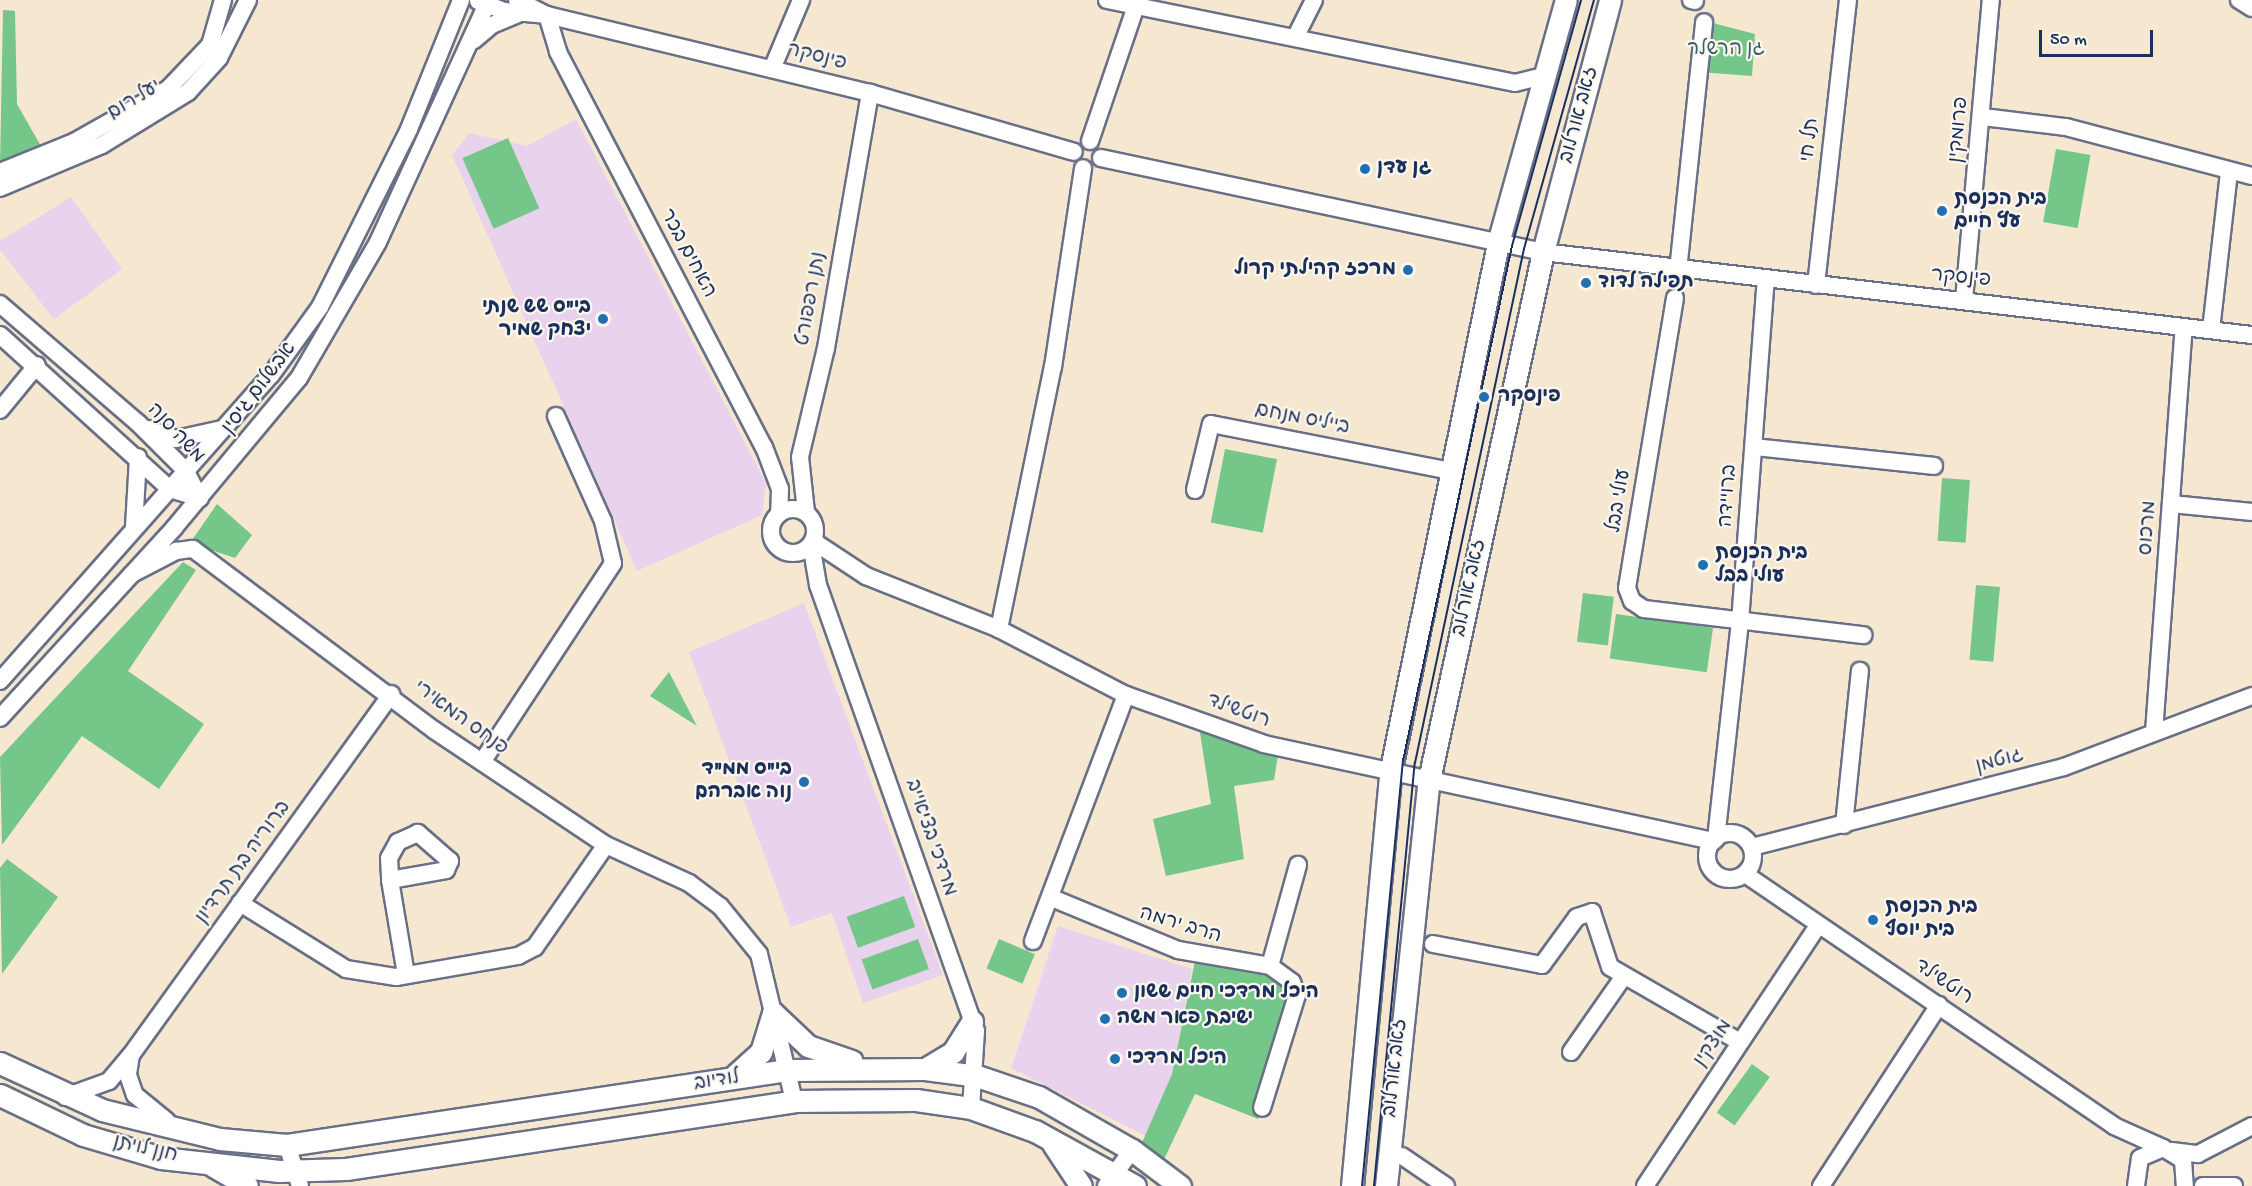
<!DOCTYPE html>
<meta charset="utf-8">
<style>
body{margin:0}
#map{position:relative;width:2252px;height:1186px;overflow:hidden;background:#f6e7d1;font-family:"Gochi Hand","Playpen Sans Hebrew",sans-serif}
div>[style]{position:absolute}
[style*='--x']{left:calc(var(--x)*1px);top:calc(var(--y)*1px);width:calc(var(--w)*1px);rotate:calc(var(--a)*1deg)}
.built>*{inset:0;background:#e9d2ee}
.green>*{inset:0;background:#75c789;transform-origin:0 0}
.roads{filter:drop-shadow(2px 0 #686f86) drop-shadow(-2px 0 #686f86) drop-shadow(0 2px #686f86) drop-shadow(0 -2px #686f86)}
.minor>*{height:16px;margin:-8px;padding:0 8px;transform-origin:8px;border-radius:8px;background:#fff}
.minor>.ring{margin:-8px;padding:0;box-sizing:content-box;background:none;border:16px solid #fff;border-radius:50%}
.major>*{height:21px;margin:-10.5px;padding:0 10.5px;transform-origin:10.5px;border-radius:10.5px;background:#fff}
.tram>*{height:1.5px;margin:-0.75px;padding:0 0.75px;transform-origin:0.75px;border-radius:0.75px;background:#1b2f5e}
.dots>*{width:16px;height:16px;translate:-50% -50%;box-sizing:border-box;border:3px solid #fbf7ec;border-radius:50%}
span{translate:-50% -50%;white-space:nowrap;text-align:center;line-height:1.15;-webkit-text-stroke:4.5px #fbf7ec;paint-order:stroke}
.park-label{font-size:20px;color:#365d6b}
.street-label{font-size:20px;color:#1b2f5e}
.poi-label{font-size:20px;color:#1b2f5e;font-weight:700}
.left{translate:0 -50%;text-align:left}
.right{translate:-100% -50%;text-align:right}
.scale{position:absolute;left:2039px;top:30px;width:114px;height:27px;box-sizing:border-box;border:3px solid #1b2f5e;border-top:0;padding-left:8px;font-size:18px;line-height:21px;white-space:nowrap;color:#1b2f5e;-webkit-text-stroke:4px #fbf7ec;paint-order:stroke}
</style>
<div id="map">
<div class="built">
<i style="clip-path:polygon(576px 119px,766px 483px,762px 515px,637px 571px,452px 155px,469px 133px,527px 146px)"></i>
<i style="clip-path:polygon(71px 197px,122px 269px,54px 319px,0 250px,0 241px)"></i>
<i style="clip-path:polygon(804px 603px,943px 975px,863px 1003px,832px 913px,791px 927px,689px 652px)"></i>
<i style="clip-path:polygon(1058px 926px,1192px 969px,1172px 1074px,1146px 1136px,1011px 1068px)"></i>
</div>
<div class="green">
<i style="clip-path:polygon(3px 10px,15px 11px,17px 104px,42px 148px,0 165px)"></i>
<i style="clip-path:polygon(1713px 23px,1755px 34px,1752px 76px,1699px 72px,1703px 28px)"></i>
<i style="left:508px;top:138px;width:77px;height:50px;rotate:66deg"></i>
<i style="left:2056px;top:149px;width:35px;height:74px;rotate:10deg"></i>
<i style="left:1225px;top:449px;width:53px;height:75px;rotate:11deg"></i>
<i style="left:1942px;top:478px;width:28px;height:63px;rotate:4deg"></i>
<i style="clip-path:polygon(217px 504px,252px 535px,235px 558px,190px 543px)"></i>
<i style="clip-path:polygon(183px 562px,196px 570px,128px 671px,204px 724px,159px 789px,82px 736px,2px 845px,0 757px)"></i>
<i style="left:1976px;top:585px;width:24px;height:75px;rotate:5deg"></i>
<i style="left:1583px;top:593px;width:31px;height:49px;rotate:7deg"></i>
<i style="left:1616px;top:614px;width:98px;height:45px;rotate:8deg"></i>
<i style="clip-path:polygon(669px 672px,697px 726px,650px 696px)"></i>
<i style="clip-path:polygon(1198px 720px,1279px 749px,1274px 780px,1234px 786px,1244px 859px,1166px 876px,1153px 819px,1211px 804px)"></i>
<i style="clip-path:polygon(7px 859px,58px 897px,2px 974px,0 868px)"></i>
<i style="left:904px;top:896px;width:33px;height:61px;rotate:70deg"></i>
<i style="left:918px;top:939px;width:32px;height:60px;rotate:70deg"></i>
<i style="left:999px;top:939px;width:39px;height:32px;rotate:23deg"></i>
<i style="clip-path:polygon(1196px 956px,1270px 966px,1292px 982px,1258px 1119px,1195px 1094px,1159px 1170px,1137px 1154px,1172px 1074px)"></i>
<i style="left:1752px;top:1064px;width:22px;height:60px;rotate:36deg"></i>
</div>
<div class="roads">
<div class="minor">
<i style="--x:517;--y:0;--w:34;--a:27"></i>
<i style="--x:547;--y:15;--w:332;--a:13.6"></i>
<i style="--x:870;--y:93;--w:212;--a:16.1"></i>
<i style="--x:1107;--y:0;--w:416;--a:11.5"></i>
<i style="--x:1515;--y:83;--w:30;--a:-14"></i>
<i style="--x:1691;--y:0;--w:4;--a:14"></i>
<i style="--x:2239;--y:0;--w:15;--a:32"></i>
<i style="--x:478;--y:1;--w:28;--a:21"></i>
<i style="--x:504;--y:11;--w:43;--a:5.3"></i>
<i style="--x:547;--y:15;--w:39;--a:73"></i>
<i style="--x:558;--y:52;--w:445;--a:62.5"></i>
<i style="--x:764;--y:447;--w:45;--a:69.1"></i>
<i style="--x:780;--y:489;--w:25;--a:92"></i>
<i style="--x:1296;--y:36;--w:40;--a:-63.4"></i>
<i style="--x:474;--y:40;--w:23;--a:-40"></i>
<i style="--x:492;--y:25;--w:28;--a:-23"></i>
<i style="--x:772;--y:69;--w:75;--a:-67.2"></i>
<i style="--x:1983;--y:117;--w:84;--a:6.9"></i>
<i style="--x:2066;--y:127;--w:192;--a:14.8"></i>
<i style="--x:1090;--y:141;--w:149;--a:-71.2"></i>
<i style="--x:1101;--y:158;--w:452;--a:12"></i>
<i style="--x:1543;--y:252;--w:714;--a:6.68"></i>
<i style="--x:0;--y:172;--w:80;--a:-22.1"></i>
<i style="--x:74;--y:142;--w:108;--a:-29.4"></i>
<i style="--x:168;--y:89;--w:61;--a:-46.3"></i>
<i style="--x:210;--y:45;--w:47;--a:-73.9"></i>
<i style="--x:0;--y:188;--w:111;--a:-22.9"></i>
<i style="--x:102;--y:145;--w:101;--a:-31.6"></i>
<i style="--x:188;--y:92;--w:46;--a:-47.6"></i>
<i style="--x:219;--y:58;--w:65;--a:-63.4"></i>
<i style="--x:1678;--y:271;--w:250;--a:-84"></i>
<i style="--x:1816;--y:285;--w:287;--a:-83.6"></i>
<i style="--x:1675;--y:298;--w:294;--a:99.4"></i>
<i style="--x:1627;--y:588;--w:14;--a:69"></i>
<i style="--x:1632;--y:601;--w:14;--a:34"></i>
<i style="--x:1644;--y:609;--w:221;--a:6.8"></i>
<i style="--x:1964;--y:300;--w:301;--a:-84.9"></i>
<i style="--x:0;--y:304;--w:182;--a:40.8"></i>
<i style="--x:138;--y:423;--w:66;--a:45"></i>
<i style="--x:185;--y:470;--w:32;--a:62"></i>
<i style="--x:2211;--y:330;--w:158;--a:-83.5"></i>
<i style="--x:0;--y:335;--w:229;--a:42.2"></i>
<i style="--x:170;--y:489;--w:31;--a:17"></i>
<i style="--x:0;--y:410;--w:58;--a:-50.6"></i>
<i style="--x:149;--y:429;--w:29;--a:20"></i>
<i style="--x:176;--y:439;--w:47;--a:-12.3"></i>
<i style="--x:1754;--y:447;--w:181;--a:6"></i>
<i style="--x:1195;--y:490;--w:68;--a:-76.4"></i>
<i style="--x:1211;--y:424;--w:245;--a:11.1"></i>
<i style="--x:2172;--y:504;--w:80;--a:5.7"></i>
<i class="ring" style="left:771px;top:509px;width:28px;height:28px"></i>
<i style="--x:806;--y:512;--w:55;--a:-96.2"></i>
<i style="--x:800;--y:457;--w:112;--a:-76.6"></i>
<i style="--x:826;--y:348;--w:259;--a:-80.2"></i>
<i style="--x:134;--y:527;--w:70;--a:-86.7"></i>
<i style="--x:813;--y:541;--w:64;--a:33.4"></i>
<i style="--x:866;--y:576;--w:143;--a:21.7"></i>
<i style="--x:999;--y:629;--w:143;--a:27.5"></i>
<i style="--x:1126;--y:695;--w:146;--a:19.5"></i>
<i style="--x:1264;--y:744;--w:460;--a:12.2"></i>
<i style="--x:811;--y:544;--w:42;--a:80.3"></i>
<i style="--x:818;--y:585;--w:473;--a:70.5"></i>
<i style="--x:976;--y:1031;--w:77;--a:93.7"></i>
<i style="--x:132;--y:574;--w:50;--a:-27.6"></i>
<i style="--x:176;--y:551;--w:17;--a:-7"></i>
<i style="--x:193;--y:549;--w:301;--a:36.9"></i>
<i style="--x:434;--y:730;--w:207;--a:33.8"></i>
<i style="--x:606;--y:845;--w:91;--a:24.6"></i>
<i style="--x:689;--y:883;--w:39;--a:37"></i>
<i style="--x:720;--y:906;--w:62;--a:50.9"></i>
<i style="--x:759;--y:954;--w:151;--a:76.6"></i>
<i style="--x:999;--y:629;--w:268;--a:-78.4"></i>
<i style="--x:1053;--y:367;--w:201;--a:-81.4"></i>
<i style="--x:0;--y:681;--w:409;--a:-48.5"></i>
<i style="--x:271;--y:375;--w:84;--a:-54.2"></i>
<i style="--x:320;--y:307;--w:199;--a:-63.4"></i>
<i style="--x:409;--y:129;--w:139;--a:-68"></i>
<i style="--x:0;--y:718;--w:258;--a:-47.5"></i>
<i style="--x:174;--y:528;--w:195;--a:-50.2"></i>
<i style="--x:299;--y:378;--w:157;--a:-59.8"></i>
<i style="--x:378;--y:242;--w:266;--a:-65.4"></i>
<i style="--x:2154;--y:732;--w:406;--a:-85.8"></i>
<i style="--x:482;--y:762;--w:238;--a:-56.6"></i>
<i style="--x:613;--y:563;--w:43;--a:-103.4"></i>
<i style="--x:603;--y:521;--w:115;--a:-114.1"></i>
<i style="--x:1844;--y:825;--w:155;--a:-84.1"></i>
<i class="ring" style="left:1707px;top:833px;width:30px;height:30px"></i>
<i style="--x:1716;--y:839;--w:218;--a:-83.7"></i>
<i style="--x:1740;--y:622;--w:343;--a:-85.7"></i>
<i style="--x:1752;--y:847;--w:322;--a:-14.4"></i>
<i style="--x:2064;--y:767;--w:201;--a:-20.7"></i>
<i style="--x:1745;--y:874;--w:447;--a:34.3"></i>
<i style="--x:2114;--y:1126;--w:54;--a:24.2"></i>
<i style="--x:390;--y:880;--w:57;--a:-10.1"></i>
<i style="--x:446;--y:870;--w:10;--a:-66"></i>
<i style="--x:450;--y:861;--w:43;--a:-138.8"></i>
<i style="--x:418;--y:833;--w:22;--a:156"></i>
<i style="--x:398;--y:842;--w:18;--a:119"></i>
<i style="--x:389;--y:858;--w:22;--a:87"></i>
<i style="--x:390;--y:880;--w:96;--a:80.4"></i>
<i style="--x:1052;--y:898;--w:136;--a:22.4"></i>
<i style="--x:1178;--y:950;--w:93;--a:9.9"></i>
<i style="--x:1270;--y:966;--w:27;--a:36"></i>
<i style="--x:1292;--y:982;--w:14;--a:69"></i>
<i style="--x:1297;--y:995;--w:118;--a:107.2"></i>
<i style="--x:240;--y:903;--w:125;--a:31.9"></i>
<i style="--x:346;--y:969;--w:51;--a:9.1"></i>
<i style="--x:396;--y:977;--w:124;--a:-9.8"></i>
<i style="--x:518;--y:956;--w:19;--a:-28"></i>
<i style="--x:535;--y:947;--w:124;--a:-55.2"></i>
<i style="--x:1033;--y:941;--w:263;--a:-69.3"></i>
<i style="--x:1433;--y:944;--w:111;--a:10.9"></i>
<i style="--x:1542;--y:965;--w:59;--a:-53.9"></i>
<i style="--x:1577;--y:917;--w:16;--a:-18"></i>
<i style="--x:1592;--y:912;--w:58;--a:71.9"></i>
<i style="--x:1610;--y:967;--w:150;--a:30"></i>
<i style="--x:1270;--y:966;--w:105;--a:-74.5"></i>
<i style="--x:1571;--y:1052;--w:93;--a:-55.1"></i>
<i style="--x:131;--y:1055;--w:20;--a:99"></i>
<i style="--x:128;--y:1075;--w:21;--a:71"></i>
<i style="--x:135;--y:1095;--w:41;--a:39.1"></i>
<i style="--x:65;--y:1097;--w:47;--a:-20"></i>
<i style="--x:109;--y:1081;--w:34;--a:-50"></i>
<i style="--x:131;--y:1055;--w:445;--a:-54.2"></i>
<i style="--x:287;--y:1145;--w:43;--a:72.4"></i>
<i style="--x:2172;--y:1151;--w:26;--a:7"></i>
<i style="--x:2198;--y:1154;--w:61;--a:-27.4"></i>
<i style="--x:1402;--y:1156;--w:53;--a:34.3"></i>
<i style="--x:1106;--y:1186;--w:44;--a:-54.2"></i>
<i style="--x:1645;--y:1186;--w:312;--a:-56.4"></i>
<i style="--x:1821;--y:1186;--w:216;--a:-56.9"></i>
<i style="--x:2136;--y:1186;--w:28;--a:-82"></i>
<i style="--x:2140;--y:1158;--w:25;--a:-23"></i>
<i style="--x:2163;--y:1148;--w:23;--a:31"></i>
<i style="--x:2183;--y:1160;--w:26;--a:86"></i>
<i style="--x:2203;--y:1186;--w:31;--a:0"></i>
</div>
<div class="major">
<i style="--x:773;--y:1013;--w:48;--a:43.3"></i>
<i style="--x:808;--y:1046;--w:46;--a:18.8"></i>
<i style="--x:0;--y:1063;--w:112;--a:24.7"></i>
<i style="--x:102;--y:1110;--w:122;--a:13.8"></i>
<i style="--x:220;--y:1139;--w:67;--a:5.1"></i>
<i style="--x:287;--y:1145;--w:506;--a:-8.53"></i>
<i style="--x:787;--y:1070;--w:138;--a:-0.4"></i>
<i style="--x:925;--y:1069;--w:52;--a:7.7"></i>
<i style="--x:977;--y:1076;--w:65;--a:18.7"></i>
<i style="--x:1039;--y:1097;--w:107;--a:29.7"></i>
<i style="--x:1132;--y:1150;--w:60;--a:36.9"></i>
<i style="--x:925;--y:1069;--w:33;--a:-31"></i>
<i style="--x:953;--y:1052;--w:36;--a:-58"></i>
<i style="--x:732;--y:1078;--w:39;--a:-42"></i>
<i style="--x:761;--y:1052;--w:41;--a:-72.9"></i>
<i style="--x:0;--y:1095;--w:92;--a:25.7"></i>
<i style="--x:83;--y:1135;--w:81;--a:16.4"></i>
<i style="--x:161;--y:1158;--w:119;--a:6.3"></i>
<i style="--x:279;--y:1171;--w:67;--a:-1.7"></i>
<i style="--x:346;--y:1169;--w:453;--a:-8.6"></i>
<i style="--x:794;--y:1101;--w:122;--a:-0.5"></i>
<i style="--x:916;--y:1100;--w:56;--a:8.3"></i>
<i style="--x:971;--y:1108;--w:68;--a:19.8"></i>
<i style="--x:1035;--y:1131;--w:114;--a:28.8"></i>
<i style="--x:1053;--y:1144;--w:50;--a:56.3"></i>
<i style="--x:213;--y:1166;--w:39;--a:30"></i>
<i style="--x:1352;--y:1186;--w:419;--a:-84.7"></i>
<i style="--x:1391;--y:769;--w:537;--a:-78.5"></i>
<i style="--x:1498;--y:243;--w:252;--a:-74.4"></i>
<i style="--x:1386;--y:1186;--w:408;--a:-84"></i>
<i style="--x:1429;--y:780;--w:540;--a:-77.82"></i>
<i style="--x:1543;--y:252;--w:261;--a:-75.1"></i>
</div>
</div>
<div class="tram">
<i style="--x:1362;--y:1186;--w:427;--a:-84.5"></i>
<i style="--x:1403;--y:761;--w:526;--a:-78.05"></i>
<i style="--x:1512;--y:246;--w:255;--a:-74.3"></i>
<i style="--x:1374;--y:1186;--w:425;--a:-84.5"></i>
<i style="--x:1415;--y:763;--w:525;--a:-78.03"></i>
<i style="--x:1524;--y:249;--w:259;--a:-74.3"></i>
</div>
<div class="dots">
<i style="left:1365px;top:169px;background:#1f6fb2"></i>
<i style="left:1942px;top:211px;background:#1f6fb2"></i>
<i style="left:1408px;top:270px;background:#1f6fb2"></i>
<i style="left:1586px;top:283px;background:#1f6fb2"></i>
<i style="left:603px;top:319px;background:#1f6fb2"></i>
<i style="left:1484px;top:397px;background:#1f6fb2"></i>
<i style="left:1703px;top:565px;background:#1f6fb2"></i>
<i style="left:804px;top:782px;background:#1f6fb2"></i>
<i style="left:1873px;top:920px;background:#1f6fb2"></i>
<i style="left:1122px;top:993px;background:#1f6fb2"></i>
<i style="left:1105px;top:1019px;background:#1f6fb2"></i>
<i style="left:1115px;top:1059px;background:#1f6fb2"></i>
</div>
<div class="park-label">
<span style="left:1726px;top:50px">גן הרשלר</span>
</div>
<div class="street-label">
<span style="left:817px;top:58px;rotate:14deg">פינסקר</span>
<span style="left:135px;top:101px;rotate:-31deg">יעל רום</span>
<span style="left:1580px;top:115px;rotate:-75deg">זאב אורלוב</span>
<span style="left:1960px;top:130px;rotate:-85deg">פרומקין</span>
<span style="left:1811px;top:140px;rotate:-84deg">תל חי</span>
<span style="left:687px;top:254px;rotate:62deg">האחים בכר</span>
<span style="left:1961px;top:279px;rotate:5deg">פינסקר</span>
<span style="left:812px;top:299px;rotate:-80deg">נתן רפפורט</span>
<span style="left:260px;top:389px;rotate:-53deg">אבשלום גיסין</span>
<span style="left:1302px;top:420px;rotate:11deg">בייליס מנחם</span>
<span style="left:175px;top:434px;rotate:47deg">משה סנה</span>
<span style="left:1729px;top:496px;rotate:-86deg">ברויידה</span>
<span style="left:1620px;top:501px;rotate:-81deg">עולי בבל</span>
<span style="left:2149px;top:528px;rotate:-86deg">מרכוס</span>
<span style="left:1470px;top:588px;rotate:-78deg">זאב אורלוב</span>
<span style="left:1238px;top:712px;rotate:20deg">רוטשילד</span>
<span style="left:460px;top:719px;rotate:36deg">פנחס המאירי</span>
<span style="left:2000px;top:762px;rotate:-15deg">גוטמן</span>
<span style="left:930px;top:838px;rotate:71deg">מרדכי בצ'אייב</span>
<span style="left:244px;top:863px;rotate:-54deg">ברוריה בת תרדיון</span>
<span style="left:1180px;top:926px;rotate:17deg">הרב ירמה</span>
<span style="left:1943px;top:983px;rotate:34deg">רוטשילד</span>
<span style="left:1714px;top:1044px;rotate:-56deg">מוצקין</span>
<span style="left:1396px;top:1068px;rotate:-84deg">זאב אורלוב</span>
<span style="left:717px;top:1082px;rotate:-9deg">לודיוב</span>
<span style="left:145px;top:1150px;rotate:13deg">חנן לויתן</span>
</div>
<div class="poi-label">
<span class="left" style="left:1377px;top:169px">גן עדן</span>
<span class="left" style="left:1954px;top:212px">בית הכנסת<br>עץ חיים</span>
<span class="right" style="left:1396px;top:270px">מרכז קהילתי קרול</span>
<span class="left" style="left:1598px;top:283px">תפילה לדוד</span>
<span class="right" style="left:591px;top:320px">בי"ס שש שנתי<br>יצחק שמיר</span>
<span class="left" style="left:1498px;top:397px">פינסקר</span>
<span class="left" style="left:1715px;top:566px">בית הכנסת<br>עולי בבל</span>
<span class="right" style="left:792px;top:782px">בי"ס ממ"ד<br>נוה אברהם</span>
<span class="left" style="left:1885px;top:920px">בית הכנסת<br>בית יוסף</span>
<span class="left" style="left:1134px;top:993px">היכל מרדכי חיים ששון</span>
<span class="left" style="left:1117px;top:1019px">ישיבת פאר משה</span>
<span class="left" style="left:1127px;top:1059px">היכל מרדכי</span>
</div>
<div class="scale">50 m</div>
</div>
